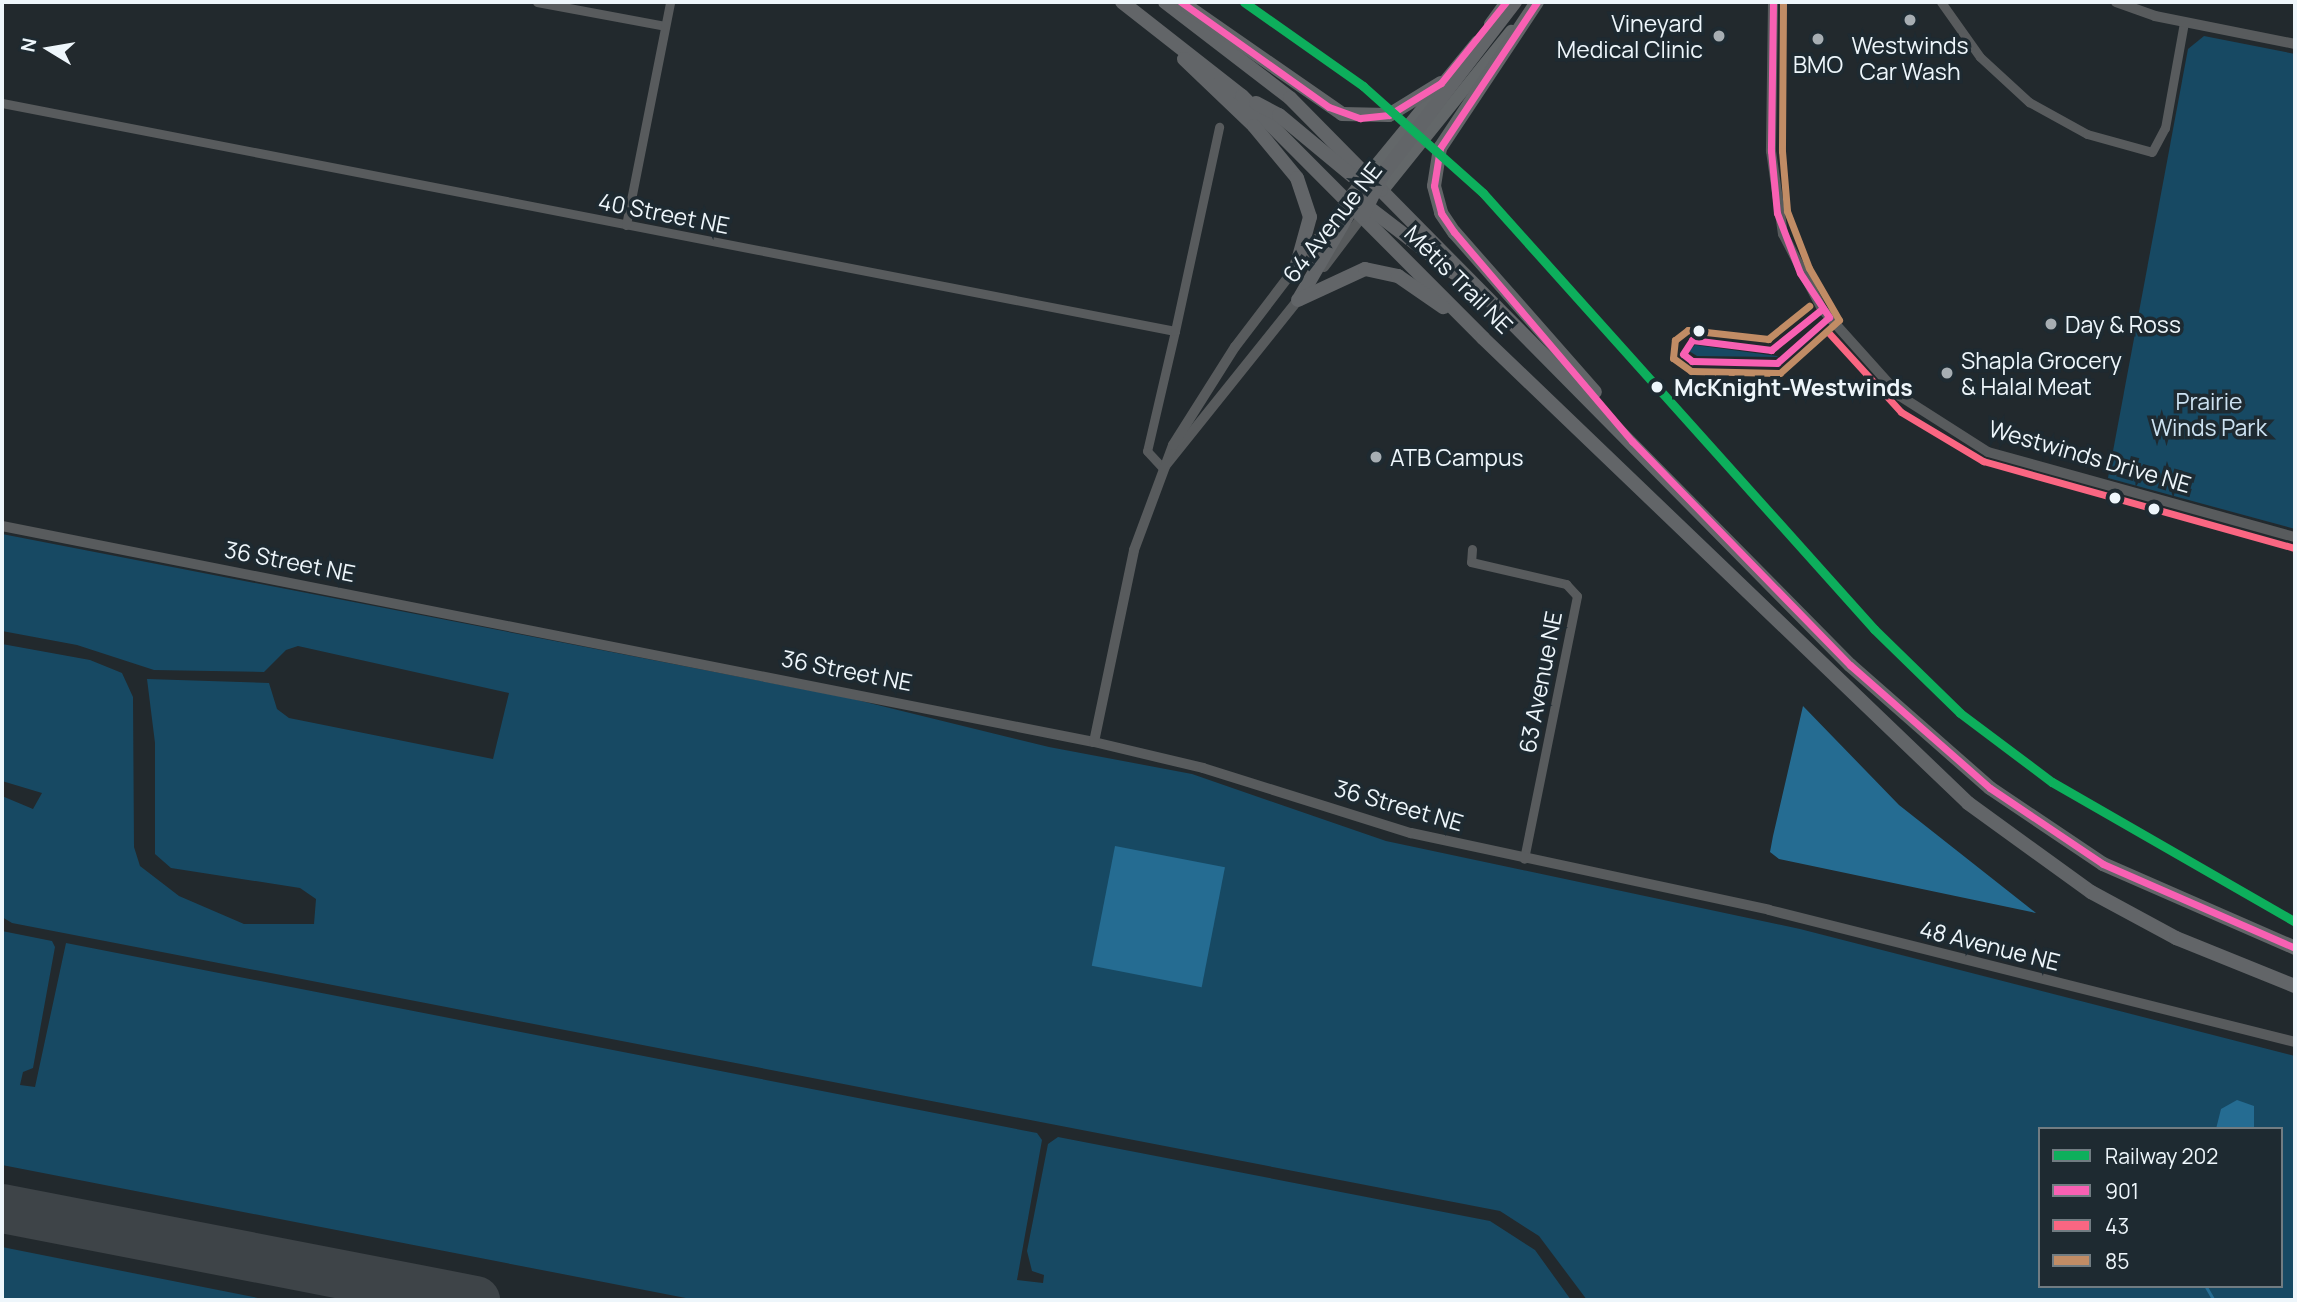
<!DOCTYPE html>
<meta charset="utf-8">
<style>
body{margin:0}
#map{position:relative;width:2297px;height:1302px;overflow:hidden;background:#22292d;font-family:Manrope,sans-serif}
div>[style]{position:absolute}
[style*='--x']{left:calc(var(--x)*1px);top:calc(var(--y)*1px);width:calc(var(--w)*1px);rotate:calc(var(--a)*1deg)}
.green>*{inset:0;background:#174963}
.water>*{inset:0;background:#256c92;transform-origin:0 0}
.stream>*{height:2.5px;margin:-1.25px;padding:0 1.25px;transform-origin:1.25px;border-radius:1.25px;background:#256c92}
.taxiway>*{height:19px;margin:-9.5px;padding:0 9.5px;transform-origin:9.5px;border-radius:9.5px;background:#3e4448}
.runway>*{height:49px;margin:-24.5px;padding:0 24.5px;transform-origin:24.5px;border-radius:24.5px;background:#3e4448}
.minor>*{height:9px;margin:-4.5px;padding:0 4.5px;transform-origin:4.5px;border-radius:4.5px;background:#585b5d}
.tertiary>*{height:10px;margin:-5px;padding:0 5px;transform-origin:5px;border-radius:5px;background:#585b5d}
.secondary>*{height:12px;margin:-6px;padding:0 6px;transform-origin:6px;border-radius:6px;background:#636769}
.primary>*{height:14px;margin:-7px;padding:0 7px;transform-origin:7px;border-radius:7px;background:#626568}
.bus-1>*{height:7px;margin:-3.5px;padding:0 3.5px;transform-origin:3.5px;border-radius:3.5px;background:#f860b3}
.bus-2>*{height:7px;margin:-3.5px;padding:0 3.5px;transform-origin:3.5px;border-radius:3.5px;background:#fa6682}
.bus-3>*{height:7px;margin:-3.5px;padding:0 3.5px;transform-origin:3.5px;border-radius:3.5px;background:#c18c65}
.rail-1>*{height:9px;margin:-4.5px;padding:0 4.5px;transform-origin:4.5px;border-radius:4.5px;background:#0daf5c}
.dots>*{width:19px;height:19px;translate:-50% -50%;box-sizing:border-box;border:4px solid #1e2a31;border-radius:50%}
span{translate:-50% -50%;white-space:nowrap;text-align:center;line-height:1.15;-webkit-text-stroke:7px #1e2a31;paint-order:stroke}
.poi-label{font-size:23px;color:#eef6fb}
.right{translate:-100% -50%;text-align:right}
.left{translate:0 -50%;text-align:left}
.street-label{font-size:23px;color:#eef6fb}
.stop-label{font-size:23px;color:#eef6fb;font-weight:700}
.park-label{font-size:23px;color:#cde2f1}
.frame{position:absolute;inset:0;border:4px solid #eef6fb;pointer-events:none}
.legend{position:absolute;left:2038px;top:1127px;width:245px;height:161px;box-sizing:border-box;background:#1e2a31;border:2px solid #717c82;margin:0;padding:9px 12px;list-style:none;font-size:21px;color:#eef6fb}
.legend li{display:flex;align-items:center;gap:14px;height:35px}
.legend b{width:35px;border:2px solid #717c82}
.north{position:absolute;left:14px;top:14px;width:70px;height:70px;-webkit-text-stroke:5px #1e2a31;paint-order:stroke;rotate:281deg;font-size:19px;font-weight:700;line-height:28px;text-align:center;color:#eef6fb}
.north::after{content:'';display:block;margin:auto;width:24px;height:32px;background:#eef6fb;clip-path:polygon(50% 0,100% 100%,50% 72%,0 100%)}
</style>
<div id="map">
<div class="green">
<i style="clip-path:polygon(2204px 36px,2295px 54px,2295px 529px,2108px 478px,2188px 49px)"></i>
<i style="clip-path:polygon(1695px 345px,1777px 356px,1778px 357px,1697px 356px,1689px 351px)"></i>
<i style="clip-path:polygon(evenodd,2px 534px,849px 698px,1049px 747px,1192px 774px,1386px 841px,1800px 929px,2295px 1056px,2295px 1300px,1587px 1300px,1539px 1236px,1500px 1211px,12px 923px,2px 917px,2px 796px,33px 809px,42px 793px,2px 781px,2px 644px,90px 660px,122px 673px,133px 697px,134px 847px,140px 866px,179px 896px,244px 924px,314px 924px,316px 899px,300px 888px,171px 868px,155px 854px,155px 743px,147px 679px,269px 683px,277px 709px,289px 718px,493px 759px,509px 693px,298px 646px,286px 650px,264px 672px,154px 670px,77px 645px,2px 631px,2px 534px,2040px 1129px,2281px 1129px,2281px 1286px,2040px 1286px,2040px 1129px)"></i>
<i style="clip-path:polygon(2px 931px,52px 941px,55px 947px,33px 1068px,23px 1072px,20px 1085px,35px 1087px,66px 943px,1037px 1133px,1042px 1140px,1017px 1280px,1043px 1283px,1044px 1275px,1032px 1271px,1027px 1251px,1048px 1144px,1058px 1137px,1490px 1221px,1535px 1250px,1571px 1300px,696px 1300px,2px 1165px)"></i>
<i style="clip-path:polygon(2px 1247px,268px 1300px,2px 1300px)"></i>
</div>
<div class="water">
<i style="clip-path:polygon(1803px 706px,1899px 805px,2036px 913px,1779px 859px,1770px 852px,1773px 836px)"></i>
<i style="left:1115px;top:846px;width:112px;height:122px;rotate:11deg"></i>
<i style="clip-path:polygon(2237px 1100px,2254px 1106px,2254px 1129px,2216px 1129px,2221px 1109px)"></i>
</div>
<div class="stream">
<i style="--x:2206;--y:1286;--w:16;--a:60"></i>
</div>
<div class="taxiway">
<i style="--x:2;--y:1211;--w:31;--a:11"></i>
</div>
<div class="runway">
<i style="--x:2;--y:1208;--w:482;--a:11"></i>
</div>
<div class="minor">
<i style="--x:537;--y:2;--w:130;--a:10.6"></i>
<i style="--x:1941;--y:2;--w:67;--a:54.7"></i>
<i style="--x:1980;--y:57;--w:67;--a:42.6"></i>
<i style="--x:2029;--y:102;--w:66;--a:28.9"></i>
<i style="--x:2087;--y:134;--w:67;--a:15.5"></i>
<i style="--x:2152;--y:152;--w:27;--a:-62"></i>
<i style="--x:2165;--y:128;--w:108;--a:-79.8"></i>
<i style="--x:2;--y:103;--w:1195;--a:11"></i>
<i style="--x:1175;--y:331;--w:123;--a:103.1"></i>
<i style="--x:1147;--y:451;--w:23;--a:47"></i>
<i style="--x:626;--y:225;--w:227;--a:-78.8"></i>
<i style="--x:1175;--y:331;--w:209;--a:-77.8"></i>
<i style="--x:1472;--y:549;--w:13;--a:94"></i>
<i style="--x:1471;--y:562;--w:98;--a:13"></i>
<i style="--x:1566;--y:584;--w:16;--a:47"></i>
<i style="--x:1577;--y:596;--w:268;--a:101.4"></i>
</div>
<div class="tertiary">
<i style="--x:1773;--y:2;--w:149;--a:90.8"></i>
<i style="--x:1771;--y:151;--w:84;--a:81.8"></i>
<i style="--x:1783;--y:234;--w:85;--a:62.5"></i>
<i style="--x:1822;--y:309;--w:117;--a:48.1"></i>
<i style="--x:1900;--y:396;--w:104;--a:32.5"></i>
<i style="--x:1988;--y:452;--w:319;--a:15.5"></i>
<i style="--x:2116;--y:2;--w:41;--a:19.7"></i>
<i style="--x:2155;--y:16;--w:143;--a:11.3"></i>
<i style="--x:1324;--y:267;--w:68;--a:-52.8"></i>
<i style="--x:1165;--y:466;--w:218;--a:-51.3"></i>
<i style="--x:2;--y:526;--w:1113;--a:11.19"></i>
<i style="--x:1094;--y:742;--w:112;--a:13.4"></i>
<i style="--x:1203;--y:768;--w:218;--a:17.4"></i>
<i style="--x:1411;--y:833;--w:366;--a:12.1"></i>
<i style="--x:1769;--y:910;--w:542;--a:14.09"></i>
<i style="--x:1094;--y:742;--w:196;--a:-78.2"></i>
<i style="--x:1134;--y:550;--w:112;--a:-69.6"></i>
<i style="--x:1173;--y:445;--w:116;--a:-57.7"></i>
<i style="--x:1235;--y:347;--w:185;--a:-52.7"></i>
</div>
<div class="secondary">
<i style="--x:1490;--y:24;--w:27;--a:-54"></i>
<i style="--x:1384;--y:189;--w:203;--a:-51.2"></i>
<i style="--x:1347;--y:200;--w:205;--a:-50.6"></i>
</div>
<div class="primary">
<i style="--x:1122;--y:2;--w:152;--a:38.1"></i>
<i style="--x:1242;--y:96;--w:342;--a:45.1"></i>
<i style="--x:1483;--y:338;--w:672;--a:43.79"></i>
<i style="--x:1968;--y:803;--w:152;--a:35.9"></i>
<i style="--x:2091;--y:892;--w:97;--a:28.4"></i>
<i style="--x:2176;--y:938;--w:128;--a:22"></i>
<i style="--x:1165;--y:2;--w:158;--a:37.5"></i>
<i style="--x:1290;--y:98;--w:797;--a:45.36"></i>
<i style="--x:1850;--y:665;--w:186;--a:41.3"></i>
<i style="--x:1990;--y:788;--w:136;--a:33.9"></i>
<i style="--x:2103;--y:864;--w:210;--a:23.6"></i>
<i style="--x:1181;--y:2;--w:196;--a:34.8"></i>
<i style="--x:1342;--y:114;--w:47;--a:1.2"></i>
<i style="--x:1389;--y:115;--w:61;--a:-31.6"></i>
<i style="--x:1537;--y:2;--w:175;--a:123.6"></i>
<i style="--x:1440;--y:148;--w:38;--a:99"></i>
<i style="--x:1434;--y:186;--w:28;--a:75"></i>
<i style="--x:1441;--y:213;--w:23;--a:56"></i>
<i style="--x:1454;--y:232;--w:213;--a:48.6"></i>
<i style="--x:1184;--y:59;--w:97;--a:43.7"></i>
<i style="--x:1254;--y:126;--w:67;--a:50.4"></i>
<i style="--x:1297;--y:178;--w:41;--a:71.6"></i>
<i style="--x:1310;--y:217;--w:53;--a:105.4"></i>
<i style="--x:1256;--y:103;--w:26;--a:28"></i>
<i style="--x:1279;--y:115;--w:116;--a:39.7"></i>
<i style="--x:1368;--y:189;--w:13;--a:4"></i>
<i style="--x:1359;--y:200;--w:120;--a:37.5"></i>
<i style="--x:1363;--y:215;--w:46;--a:-64"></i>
<i style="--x:1383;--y:174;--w:217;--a:-52.5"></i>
<i style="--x:1299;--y:299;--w:116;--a:-59.9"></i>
<i style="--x:1298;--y:300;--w:74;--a:-24.8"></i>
<i style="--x:1365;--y:269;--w:34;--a:12"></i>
<i style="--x:1398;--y:276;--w:55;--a:34.6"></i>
</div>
<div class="bus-1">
<i style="--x:1181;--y:2;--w:181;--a:35.4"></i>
<i style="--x:1329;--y:107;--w:33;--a:20"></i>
<i style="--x:1360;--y:118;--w:29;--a:-6"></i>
<i style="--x:1389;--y:115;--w:61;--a:-31.6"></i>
<i style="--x:1441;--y:83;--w:104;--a:-51.3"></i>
<i style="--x:1537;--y:2;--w:175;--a:123.6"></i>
<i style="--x:1440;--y:148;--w:38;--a:99"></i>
<i style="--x:1434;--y:186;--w:28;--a:75"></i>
<i style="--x:1441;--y:213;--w:23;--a:56"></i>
<i style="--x:1454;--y:232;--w:275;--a:49.6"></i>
<i style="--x:1632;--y:441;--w:313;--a:45.8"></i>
<i style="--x:1850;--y:665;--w:186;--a:41.3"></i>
<i style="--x:1990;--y:788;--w:136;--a:33.9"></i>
<i style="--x:2103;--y:864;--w:210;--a:23.6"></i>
<i style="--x:1773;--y:2;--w:149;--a:90.8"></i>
<i style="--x:1771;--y:151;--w:62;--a:84.5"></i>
<i style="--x:1777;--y:213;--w:64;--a:69"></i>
<i style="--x:1800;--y:273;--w:53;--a:56.6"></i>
<i style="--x:1829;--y:317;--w:69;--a:138.5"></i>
<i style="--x:1777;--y:363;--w:85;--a:-178.7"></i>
<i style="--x:1692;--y:361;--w:11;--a:-142"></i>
<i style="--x:1683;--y:354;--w:17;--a:-57"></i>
<i style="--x:1692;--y:340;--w:80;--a:7.2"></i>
<i style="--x:1771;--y:350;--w:65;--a:-38.8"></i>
</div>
<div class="bus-2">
<i style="--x:1828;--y:332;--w:108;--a:47.6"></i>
<i style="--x:1901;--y:412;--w:96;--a:30.9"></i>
<i style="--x:1983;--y:461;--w:321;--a:15.6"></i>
</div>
<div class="bus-3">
<i style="--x:1783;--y:2;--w:149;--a:90.4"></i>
<i style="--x:1782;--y:151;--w:60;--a:85.2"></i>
<i style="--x:1787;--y:211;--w:61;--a:68.9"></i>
<i style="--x:1809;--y:268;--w:60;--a:60"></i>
<i style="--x:1839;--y:320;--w:79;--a:138.1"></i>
<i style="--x:1780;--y:373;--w:89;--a:-178.7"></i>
<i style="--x:1691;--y:371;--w:22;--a:-144"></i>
<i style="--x:1673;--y:358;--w:18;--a:-84"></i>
<i style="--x:1675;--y:340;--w:16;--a:-38"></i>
<i style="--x:1688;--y:330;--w:81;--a:6.4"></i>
<i style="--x:1768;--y:339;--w:53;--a:-38.8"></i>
</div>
<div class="rail-1">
<i style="--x:1244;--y:2;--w:146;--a:35.2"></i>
<i style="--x:1363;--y:86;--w:161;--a:41.7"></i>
<i style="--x:1483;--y:193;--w:586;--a:48.11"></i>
<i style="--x:1874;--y:629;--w:120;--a:44.3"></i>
<i style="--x:1960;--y:713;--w:115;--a:36.9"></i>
<i style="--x:2052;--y:782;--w:280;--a:29.9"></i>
</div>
<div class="dots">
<i style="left:1910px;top:20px;background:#a7aeb3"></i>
<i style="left:1719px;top:36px;background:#a7aeb3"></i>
<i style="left:1818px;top:39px;background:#a7aeb3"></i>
<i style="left:2051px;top:324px;background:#a7aeb3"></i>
<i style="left:1699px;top:331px;background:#eef6fb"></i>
<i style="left:1947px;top:373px;background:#a7aeb3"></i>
<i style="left:1657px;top:387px;background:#eef6fb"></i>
<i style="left:1376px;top:457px;background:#a7aeb3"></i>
<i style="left:2115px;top:498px;background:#eef6fb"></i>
<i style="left:2154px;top:509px;background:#eef6fb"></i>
</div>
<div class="poi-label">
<span class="right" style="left:1703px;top:36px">Vineyard<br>Medical Clinic</span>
<span style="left:1910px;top:58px">Westwinds<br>Car Wash</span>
<span style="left:1818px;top:64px">BMO</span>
<span class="left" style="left:2065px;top:324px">Day &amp; Ross</span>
<span class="left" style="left:1961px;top:373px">Shapla Grocery<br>&amp; Halal Meat</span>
<span class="left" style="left:1390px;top:457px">ATB Campus</span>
</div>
<div class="street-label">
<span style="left:664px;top:213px;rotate:11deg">40 Street NE</span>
<span style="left:1332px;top:222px;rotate:-52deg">64 Avenue NE</span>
<span style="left:1459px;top:279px;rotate:45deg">Métis Trail NE</span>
<span style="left:2090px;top:456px;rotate:16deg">Westwinds Drive NE</span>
<span style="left:290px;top:561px;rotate:11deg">36 Street NE</span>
<span style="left:847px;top:670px;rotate:11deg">36 Street NE</span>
<span style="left:1540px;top:682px;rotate:-79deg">63 Avenue NE</span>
<span style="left:1399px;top:805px;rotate:16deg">36 Street NE</span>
<span style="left:1990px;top:945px;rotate:14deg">48 Avenue NE</span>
</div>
<div class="stop-label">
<span class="left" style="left:1674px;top:387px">McKnight-Westwinds</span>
</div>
<div class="park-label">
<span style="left:2209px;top:414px">Prairie<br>Winds Park</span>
</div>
<div class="frame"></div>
<ul class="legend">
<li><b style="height:9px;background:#0daf5c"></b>Railway 202</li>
<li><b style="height:9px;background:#f860b3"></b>901</li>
<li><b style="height:9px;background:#fa6682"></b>43</li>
<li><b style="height:9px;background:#c18c65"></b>85</li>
</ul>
<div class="north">N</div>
</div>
